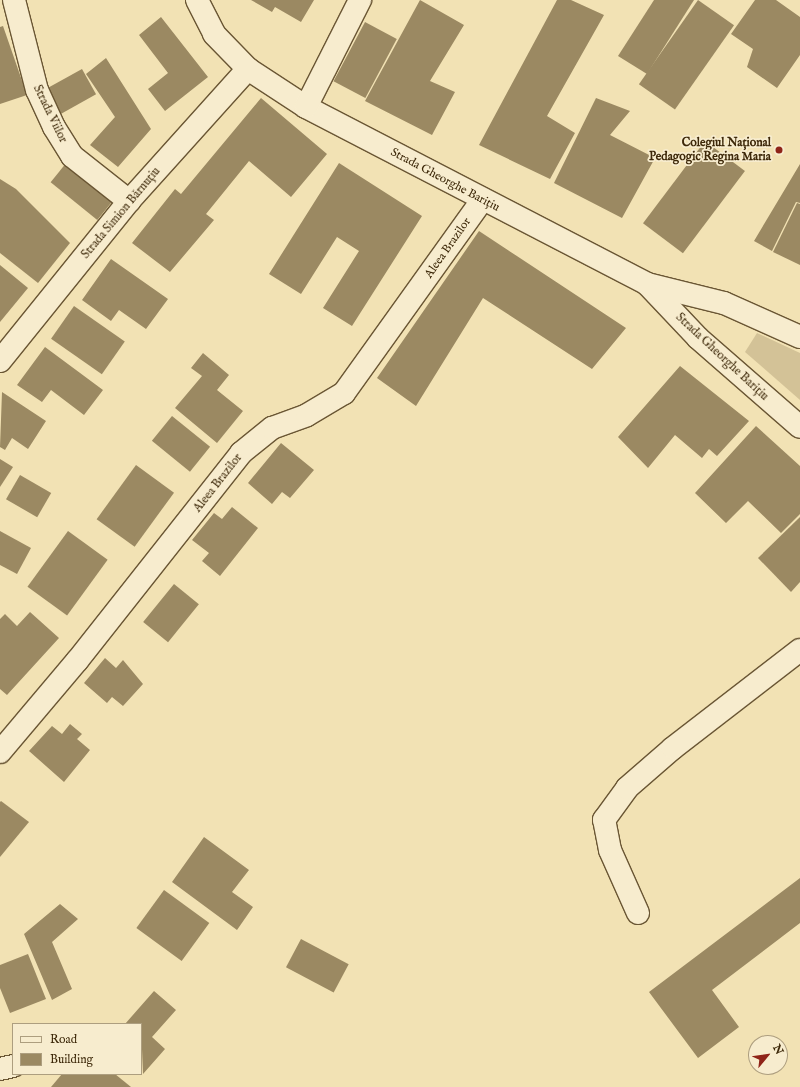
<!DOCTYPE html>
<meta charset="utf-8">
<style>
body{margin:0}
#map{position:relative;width:800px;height:1087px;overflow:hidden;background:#f2e2b4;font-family:"IM FELL English",serif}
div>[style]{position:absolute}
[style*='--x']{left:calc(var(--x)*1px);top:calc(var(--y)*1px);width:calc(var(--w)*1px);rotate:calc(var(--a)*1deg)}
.green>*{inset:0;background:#d3c297}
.building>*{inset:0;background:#9b8962;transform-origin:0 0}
.roads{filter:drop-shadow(1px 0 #6a5634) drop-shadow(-1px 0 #6a5634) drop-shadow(0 1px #6a5634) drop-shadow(0 -1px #6a5634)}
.minor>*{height:22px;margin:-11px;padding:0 11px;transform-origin:11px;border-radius:11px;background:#f7ecce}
.dots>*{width:11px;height:11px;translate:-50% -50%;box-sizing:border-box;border:2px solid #f7ecce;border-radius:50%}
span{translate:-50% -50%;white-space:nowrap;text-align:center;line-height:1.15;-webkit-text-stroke:3.5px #f7ecce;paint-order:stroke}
.street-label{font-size:12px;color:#3d2809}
.poi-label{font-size:12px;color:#3d2809;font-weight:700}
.right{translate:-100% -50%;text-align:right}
.legend{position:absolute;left:12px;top:1023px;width:130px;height:52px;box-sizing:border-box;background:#f7ecce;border:1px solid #ad9e7f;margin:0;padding:5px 7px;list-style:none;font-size:12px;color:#3d2809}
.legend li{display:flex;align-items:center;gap:8px;height:20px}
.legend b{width:20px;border:1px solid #ad9e7f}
.north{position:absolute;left:748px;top:1035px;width:40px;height:40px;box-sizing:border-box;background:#f7ecce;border:1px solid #ad9e7f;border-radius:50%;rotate:61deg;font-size:11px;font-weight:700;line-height:16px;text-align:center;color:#3d2809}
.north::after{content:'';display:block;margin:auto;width:14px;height:18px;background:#8f2418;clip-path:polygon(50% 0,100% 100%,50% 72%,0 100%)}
</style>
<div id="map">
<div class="green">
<i style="clip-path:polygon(757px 333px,800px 353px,800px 400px,745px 352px)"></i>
</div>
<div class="building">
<i style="clip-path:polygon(251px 0,314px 0,301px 22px,275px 7px,272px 12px)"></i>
<i style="clip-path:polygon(420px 0,464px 25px,430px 81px,455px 92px,432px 135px,365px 101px)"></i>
<i style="clip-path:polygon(557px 0,571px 0,604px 15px,547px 116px,575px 133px,550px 179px,479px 145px)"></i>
<i style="clip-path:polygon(654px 0,694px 0,647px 74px,618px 56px)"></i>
<i style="left:698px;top:0;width:44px;height:103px;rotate:35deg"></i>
<i style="clip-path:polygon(755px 0,776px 0,800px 17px,800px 55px,777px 88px,747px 67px,753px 49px,731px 34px)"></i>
<i style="clip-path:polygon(161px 17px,208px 77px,165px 111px,148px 89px,168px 73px,139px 35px)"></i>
<i style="left:365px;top:22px;width:36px;height:67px;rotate:28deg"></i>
<i style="clip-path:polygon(3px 26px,27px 95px,0 104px,0 27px)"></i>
<i style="clip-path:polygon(106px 58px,151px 129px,118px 167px,90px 145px,115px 117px,86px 74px)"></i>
<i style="left:82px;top:69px;width:29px;height:47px;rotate:61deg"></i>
<i style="clip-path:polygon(261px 98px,327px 154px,291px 197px,249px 161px,206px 214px,214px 220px,170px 272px,132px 243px,175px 189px,181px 194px)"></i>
<i style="clip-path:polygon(596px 98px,630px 111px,610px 135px,655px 158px,622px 218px,554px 183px)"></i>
<i style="left:705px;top:141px;width:50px;height:103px;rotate:37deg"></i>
<i style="left:67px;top:162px;width:60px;height:26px;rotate:39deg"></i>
<i style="clip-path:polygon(339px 163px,422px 216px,352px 326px,323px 308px,359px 251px,337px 237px,301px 294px,269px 274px)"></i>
<i style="clip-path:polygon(800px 164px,800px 203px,796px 202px,772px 251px,754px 241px)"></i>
<i style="clip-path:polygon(0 179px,16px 189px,70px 243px,38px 283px,0 253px)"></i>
<i style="clip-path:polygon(797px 203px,800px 204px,800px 265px,773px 252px)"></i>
<i style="clip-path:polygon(479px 231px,626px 328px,592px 369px,483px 298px,416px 406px,377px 378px)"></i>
<i style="clip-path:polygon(111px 259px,168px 299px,146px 329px,119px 310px,111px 321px,82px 300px)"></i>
<i style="clip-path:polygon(0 265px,28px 288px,0 322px)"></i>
<i style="left:74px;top:306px;width:62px;height:40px;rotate:35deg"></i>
<i style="clip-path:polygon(45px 347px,103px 390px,84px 415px,51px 390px,42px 402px,17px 385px)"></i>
<i style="clip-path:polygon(203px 353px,229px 375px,217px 390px,243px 411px,217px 443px,175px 408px,202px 376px,191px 368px)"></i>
<i style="clip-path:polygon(680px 366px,749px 421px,717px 456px,709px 449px,702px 458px,675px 435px,648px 468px,618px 437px)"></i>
<i style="clip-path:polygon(2px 392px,46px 421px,28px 449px,12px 438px,5px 450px,0 447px)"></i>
<i style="left:172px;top:416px;width:49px;height:32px;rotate:39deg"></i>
<i style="clip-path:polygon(756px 426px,800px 466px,800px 514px,781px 533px,748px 501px,726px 523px,695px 493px)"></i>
<i style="clip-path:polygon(281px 443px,314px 470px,290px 498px,282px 492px,272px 504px,248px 483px)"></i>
<i style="clip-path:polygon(0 459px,13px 467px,0 487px)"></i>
<i style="left:136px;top:465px;width:47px;height:67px;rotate:36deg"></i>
<i style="left:20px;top:475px;width:36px;height:28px;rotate:30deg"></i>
<i style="clip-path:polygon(232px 507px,258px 528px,220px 576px,202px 561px,209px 553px,192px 540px,214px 513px,222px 519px)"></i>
<i style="clip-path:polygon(800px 517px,800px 582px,791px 592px,758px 558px)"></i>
<i style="clip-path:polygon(0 531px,31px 548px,17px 574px,0 565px)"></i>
<i style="left:68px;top:531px;width:49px;height:69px;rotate:36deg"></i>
<i style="left:174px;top:584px;width:32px;height:49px;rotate:39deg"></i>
<i style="clip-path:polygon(30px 612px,59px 638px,7px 695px,0 689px,0 619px,5px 614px,17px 626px)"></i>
<i style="clip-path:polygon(105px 658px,116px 668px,123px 660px,143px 684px,123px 706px,112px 697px,107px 703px,84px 683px)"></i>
<i style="clip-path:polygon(70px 724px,82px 734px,77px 739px,90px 750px,64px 782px,29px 751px,52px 726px,62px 734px)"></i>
<i style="clip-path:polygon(1px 801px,29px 822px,0 857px,0 802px)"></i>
<i style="clip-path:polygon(204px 837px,249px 870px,232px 892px,253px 907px,237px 930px,172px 882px)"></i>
<i style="clip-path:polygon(800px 878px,800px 923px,712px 990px,739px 1027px,698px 1058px,649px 992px)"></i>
<i style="left:164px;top:890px;width:56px;height:47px;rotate:36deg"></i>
<i style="clip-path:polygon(60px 904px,78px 919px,52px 942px,72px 989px,52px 1000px,24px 934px)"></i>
<i style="left:301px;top:939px;width:54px;height:32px;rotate:28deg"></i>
<i style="clip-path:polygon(28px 954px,46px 999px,10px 1013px,0 988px,0 965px)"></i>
<i style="clip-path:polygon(154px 991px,176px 1010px,152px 1037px,165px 1049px,143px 1074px,141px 1024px,125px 1024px)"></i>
<i style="clip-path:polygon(62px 1074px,115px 1074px,131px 1087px,51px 1087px)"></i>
</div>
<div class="roads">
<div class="minor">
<i style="--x:14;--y:0;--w:93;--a:75.7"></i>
<i style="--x:37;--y:90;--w:41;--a:65.3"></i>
<i style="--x:54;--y:127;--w:34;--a:58"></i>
<i style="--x:72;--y:156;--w:73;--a:38.3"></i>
<i style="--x:197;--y:0;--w:38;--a:63"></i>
<i style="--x:214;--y:34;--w:49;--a:45.8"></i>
<i style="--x:248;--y:69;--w:69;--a:33.2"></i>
<i style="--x:306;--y:107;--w:384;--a:27.4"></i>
<i style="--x:647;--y:284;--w:74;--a:46.6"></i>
<i style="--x:698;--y:338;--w:135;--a:41.1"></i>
<i style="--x:306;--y:107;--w:120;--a:-63.2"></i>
<i style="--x:647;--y:284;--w:79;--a:13.9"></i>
<i style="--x:724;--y:303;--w:83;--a:24.1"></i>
<i style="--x:0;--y:361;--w:206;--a:-51.1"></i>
<i style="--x:129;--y:201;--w:178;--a:-48"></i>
<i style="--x:0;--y:752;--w:119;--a:-49.8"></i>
<i style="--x:77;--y:661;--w:265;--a:-51.7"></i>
<i style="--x:241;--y:453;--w:40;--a:-39"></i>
<i style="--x:272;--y:428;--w:37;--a:-20"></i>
<i style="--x:307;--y:415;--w:43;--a:-30.7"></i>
<i style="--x:344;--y:393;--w:237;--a:-54.4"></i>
<i style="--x:638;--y:913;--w:69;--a:-114"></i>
<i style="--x:610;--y:850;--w:31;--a:-101"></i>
<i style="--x:604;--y:820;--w:39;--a:-54"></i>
<i style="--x:627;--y:788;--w:61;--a:-41"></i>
<i style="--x:673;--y:748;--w:160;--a:-37.7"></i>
<i style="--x:0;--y:1069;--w:13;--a:-13"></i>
</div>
</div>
<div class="dots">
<i style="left:779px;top:150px;background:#8f2418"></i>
</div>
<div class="street-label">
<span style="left:50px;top:114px;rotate:64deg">Strada Viilor</span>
<span style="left:445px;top:180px;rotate:28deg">Strada Gheorghe Barițiu</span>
<span style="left:121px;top:213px;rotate:-50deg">Strada Simion Bărnuțiu</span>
<span style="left:448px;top:248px;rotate:-55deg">Aleea Brazilor</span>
<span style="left:722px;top:357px;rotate:43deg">Strada Gheorghe Barițiu</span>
<span style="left:218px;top:483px;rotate:-52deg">Aleea Brazilor</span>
</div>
<div class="poi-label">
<span class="right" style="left:771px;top:150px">Colegiul Național<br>Pedagogic Regina Maria</span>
</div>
<ul class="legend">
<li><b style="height:5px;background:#f7ecce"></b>Road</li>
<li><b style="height:11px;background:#9b8962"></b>Building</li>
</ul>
<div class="north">N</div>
</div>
